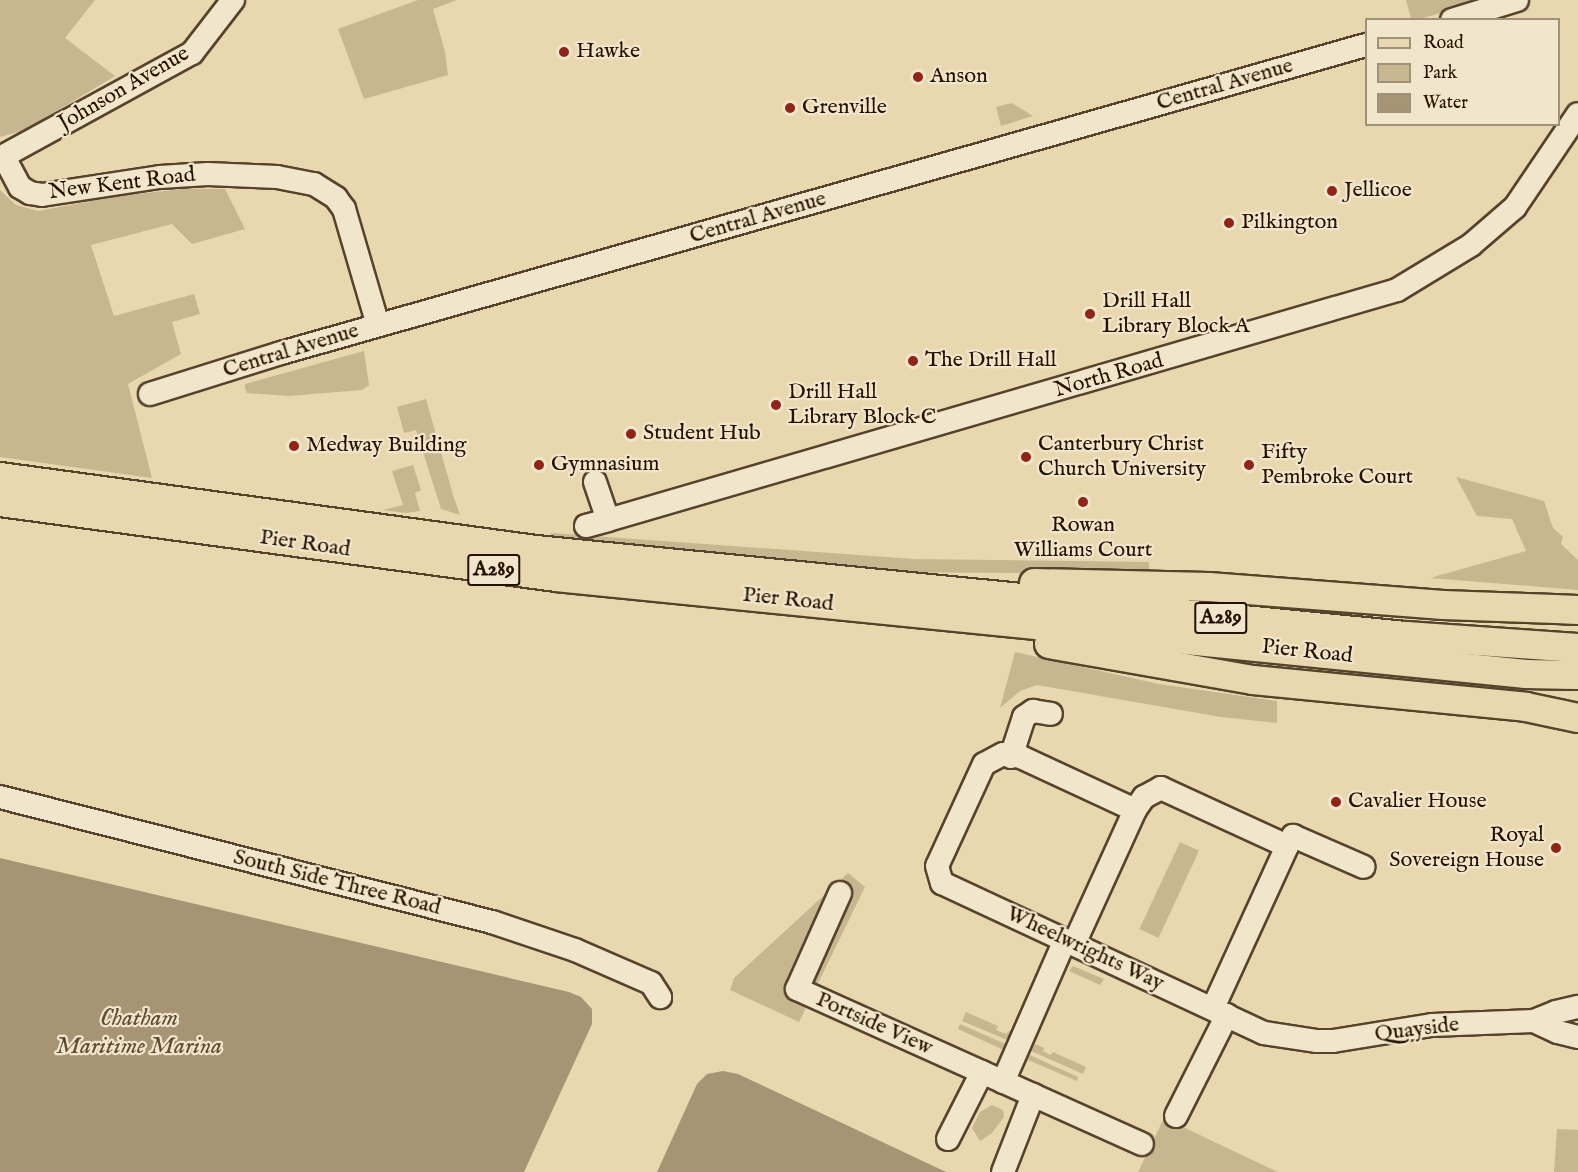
<!DOCTYPE html>
<style>
body{margin:0}
#map{position:relative;width:1578px;height:1172px;overflow:hidden;background:#e9d8af;font-family:"IM FELL English",serif}
div>[style]{position:absolute}
[style*='--x']{left:calc(var(--x)*1px);top:calc(var(--y)*1px);width:calc(var(--w)*1px);rotate:calc(var(--a)*1deg)}
.green>*{inset:0;background:#c8b691;transform-origin:0 0}
.water>*{inset:0;background:#a79474}
.roads{filter:drop-shadow(2px 0 #57432c) drop-shadow(-2px 0 #57432c) drop-shadow(0 2px #57432c) drop-shadow(0 -2px #57432c)}
.minor>*{height:22px;margin:-11px;padding:0 11px;transform-origin:11px;border-radius:11px;background:#f1e6cb}
.major>*{height:28px;margin:-14px;padding:0 14px;transform-origin:14px;border-radius:14px;background:#e9d8af}
.dots>*{width:16px;height:16px;translate:-50% -50%;box-sizing:border-box;border:3px solid #f1e6cb;border-radius:50%}
span{translate:-50% -50%;white-space:nowrap;text-align:center;line-height:1.15;-webkit-text-stroke:4.5px #f1e6cb;paint-order:stroke}
.shield-label span{padding:2px 4px;background:#f1e6cb;border:2px solid;border-radius:4px;-webkit-text-stroke-width:0}
.shield-label{font-size:21px;color:#261100;font-weight:700}
.poi-label{font-size:22px;color:#261100}
.left{translate:0 -50%;text-align:left}
.right{translate:-100% -50%;text-align:right}
.street-label{font-size:22px;color:#261100}
.water-label{font-size:24px;color:#604c34;font-style:italic}
.legend{position:absolute;left:1365px;top:18px;width:195px;height:108px;box-sizing:border-box;background:#f1e6cb;border:2px solid #a0917a;margin:0;padding:8px 10px;list-style:none;font-size:18px;color:#261100}
.legend li{display:flex;align-items:center;gap:12px;height:30px}
.legend b{width:30px;border:2px solid #a0917a}
</style>
<div id="map">
<div class="green">
<i style="clip-path:polygon(0 0,95px 0,65px 38px,115px 76px,55px 112px,82px 114px,0 137px)"></i>
<i style="clip-path:polygon(418px 0,457px 0,433px 9px,445px 52px,448px 75px,364px 99px,338px 29px)"></i>
<i style="clip-path:polygon(1406px 0,1483px 0,1417px 20px,1411px 19px)"></i>
<i style="clip-path:polygon(1012px 103px,1033px 116px,1001px 126px,996px 107px)"></i>
<i style="clip-path:polygon(183px 189px,225px 189px,245px 229px,192px 244px,172px 224px,91px 245px,114px 316px,194px 294px,200px 314px,172px 322px,181px 354px,128px 384px,152px 478px,0 457px,0 190px,16px 205px,38px 211px,118px 196px)"></i>
<i style="clip-path:polygon(364px 351px,369px 385px,362px 390px,289px 396px,247px 393px,245px 388px,245px 384px)"></i>
<i style="clip-path:polygon(426px 399px,453px 495px,460px 515px,441px 509px,416px 430px,404px 433px,397px 407px)"></i>
<i style="clip-path:polygon(413px 465px,421px 490px,415px 493px,420px 511px,406px 513px,382px 510px,403px 505px,392px 471px)"></i>
<i style="clip-path:polygon(1456px 477px,1544px 501px,1553px 528px,1563px 537px,1561px 544px,1578px 560px,1578px 590px,1430px 578px,1526px 551px,1512px 519px,1477px 516px)"></i>
<i style="clip-path:polygon(551px 533px,914px 559px,1149px 562px,1149px 574px,866px 572px,551px 539px)"></i>
<i style="clip-path:polygon(1015px 652px,1159px 684px,1277px 701px,1277px 723px,1221px 717px,1037px 685px,1020px 691px,1000px 708px)"></i>
<i style="left:1180px;top:842px;width:21px;height:96px;rotate:25deg"></i>
<i style="clip-path:polygon(848px 873px,865px 887px,799px 1022px,730px 990px,734px 978px)"></i>
<i style="clip-path:polygon(1073px 966px,1104px 979px,1100px 985px,1069px 971px)"></i>
<i style="clip-path:polygon(966px 1012px,998px 1026px,996px 1030px,1006px 1034px,1009px 1031px,1017px 1034px,1012px 1042px,962px 1021px)"></i>
<i style="clip-path:polygon(960px 1024px,1010px 1046px,1008px 1052px,958px 1029px)"></i>
<i style="clip-path:polygon(1035px 1044px,1044px 1048px,1043px 1051px,1050px 1055px,1053px 1052px,1086px 1067px,1083px 1074px,1031px 1051px)"></i>
<i style="clip-path:polygon(1030px 1055px,1078px 1077px,1077px 1081px,1028px 1060px)"></i>
<i style="clip-path:polygon(992px 1105px,1003px 1110px,1004px 1117px,992px 1133px,980px 1141px,972px 1128px,980px 1112px)"></i>
<i style="clip-path:polygon(1164px 1118px,1278px 1172px,1138px 1172px)"></i>
<i style="clip-path:polygon(1557px 1129px,1578px 1130px,1578px 1172px,1554px 1172px)"></i>
</div>
<div class="water">
<i style="clip-path:polygon(0 858px,569px 992px,581px 997px,592px 1009px,592px 1024px,524px 1172px,0 1172px)"></i>
<i style="clip-path:polygon(723px 1071px,738px 1074px,946px 1172px,657px 1172px,697px 1084px,707px 1074px)"></i>
</div>
<div class="roads">
<div class="minor">
<i style="--x:1452;--y:20;--w:68;--a:-17.1"></i>
<i style="--x:4;--y:157;--w:34;--a:62"></i>
<i style="--x:20;--y:187;--w:12;--a:31"></i>
<i style="--x:30;--y:193;--w:12;--a:9"></i>
<i style="--x:42;--y:195;--w:119;--a:-8.7"></i>
<i style="--x:160;--y:177;--w:48;--a:-3.6"></i>
<i style="--x:208;--y:174;--w:69;--a:2.5"></i>
<i style="--x:277;--y:177;--w:38;--a:11"></i>
<i style="--x:314;--y:184;--w:26;--a:32"></i>
<i style="--x:336;--y:198;--w:14;--a:54"></i>
<i style="--x:344;--y:209;--w:121;--a:73.7"></i>
<i style="--x:0;--y:158;--w:219;--a:-28.7"></i>
<i style="--x:192;--y:53;--w:67;--a:-52.3"></i>
<i style="--x:150;--y:394;--w:137;--a:-17.4"></i>
<i style="--x:281;--y:353;--w:1128;--a:-15.85"></i>
<i style="--x:595;--y:482;--w:40;--a:71.1"></i>
<i style="--x:608;--y:520;--w:822;--a:-16.25"></i>
<i style="--x:1397;--y:290;--w:87;--a:-31.3"></i>
<i style="--x:1471;--y:245;--w:58;--a:-40.8"></i>
<i style="--x:1515;--y:207;--w:112;--a:-55.9"></i>
<i style="--x:586;--y:526;--w:23;--a:-15"></i>
<i style="--x:1011;--y:757;--w:42;--a:-72"></i>
<i style="--x:1024;--y:717;--w:11;--a:-34"></i>
<i style="--x:1033;--y:711;--w:18;--a:9"></i>
<i style="--x:0;--y:797;--w:508;--a:14.26"></i>
<i style="--x:492;--y:922;--w:88;--a:18.6"></i>
<i style="--x:575;--y:950;--w:83;--a:23.5"></i>
<i style="--x:651;--y:983;--w:17;--a:57"></i>
<i style="--x:1287;--y:846;--w:12;--a:-59"></i>
<i style="--x:1293;--y:836;--w:77;--a:23.6"></i>
<i style="--x:840;--y:893;--w:105;--a:114.1"></i>
<i style="--x:797;--y:989;--w:378;--a:24.2"></i>
<i style="--x:1074;--y:944;--w:147;--a:-65.5"></i>
<i style="--x:1213;--y:1008;--w:178;--a:-65.4"></i>
<i style="--x:1287;--y:846;--w:139;--a:-155.3"></i>
<i style="--x:1161;--y:788;--w:19;--a:152"></i>
<i style="--x:1144;--y:797;--w:16;--a:125"></i>
<i style="--x:1135;--y:810;--w:126;--a:-155.1"></i>
<i style="--x:1021;--y:757;--w:18;--a:-171"></i>
<i style="--x:1003;--y:754;--w:21;--a:152"></i>
<i style="--x:984;--y:764;--w:112;--a:114.7"></i>
<i style="--x:937;--y:866;--w:18;--a:74"></i>
<i style="--x:942;--y:883;--w:355;--a:25"></i>
<i style="--x:1264;--y:1033;--w:54;--a:8.6"></i>
<i style="--x:1317;--y:1041;--w:16;--a:0"></i>
<i style="--x:1333;--y:1041;--w:100;--a:-9.2"></i>
<i style="--x:1432;--y:1025;--w:102;--a:-2.2"></i>
<i style="--x:1534;--y:1021;--w:26;--a:25"></i>
<i style="--x:1558;--y:1032;--w:21;--a:14"></i>
<i style="--x:1534;--y:1021;--w:24;--a:-22"></i>
<i style="--x:1556;--y:1012;--w:23;--a:-13"></i>
<i style="--x:1003;--y:1082;--w:155;--a:-66.4"></i>
<i style="--x:1176;--y:1116;--w:113;--a:-63.2"></i>
<i style="--x:948;--y:1139;--w:75;--a:-63.1"></i>
<i style="--x:1003;--y:1172;--w:83;--a:-68.7"></i>
</div>
<div class="major">
<i style="--x:0;--y:477;--w:541;--a:7.76"></i>
<i style="--x:536;--y:550;--w:874;--a:5.65"></i>
<i style="--x:1406;--y:636;--w:172;--a:4"></i>
<i style="--x:0;--y:502;--w:561;--a:7.68"></i>
<i style="--x:556;--y:577;--w:975;--a:5.71"></i>
<i style="--x:1526;--y:674;--w:52;--a:1.1"></i>
<i style="--x:1034;--y:583;--w:175;--a:1.3"></i>
<i style="--x:1209;--y:587;--w:235;--a:4.4"></i>
<i style="--x:1443;--y:605;--w:135;--a:2.1"></i>
<i style="--x:1049;--y:644;--w:207;--a:10"></i>
<i style="--x:1253;--y:680;--w:274;--a:5.6"></i>
<i style="--x:1526;--y:707;--w:53;--a:11.9"></i>
</div>
</div>
<div class="dots">
<i style="left:564px;top:52px;background:#8f2418"></i>
<i style="left:918px;top:77px;background:#8f2418"></i>
<i style="left:790px;top:108px;background:#8f2418"></i>
<i style="left:1332px;top:191px;background:#8f2418"></i>
<i style="left:1229px;top:223px;background:#8f2418"></i>
<i style="left:1090px;top:314px;background:#8f2418"></i>
<i style="left:913px;top:361px;background:#8f2418"></i>
<i style="left:776px;top:405px;background:#8f2418"></i>
<i style="left:631px;top:434px;background:#8f2418"></i>
<i style="left:294px;top:446px;background:#8f2418"></i>
<i style="left:1026px;top:457px;background:#8f2418"></i>
<i style="left:539px;top:465px;background:#8f2418"></i>
<i style="left:1249px;top:465px;background:#8f2418"></i>
<i style="left:1083px;top:502px;background:#8f2418"></i>
<i style="left:1336px;top:802px;background:#8f2418"></i>
<i style="left:1556px;top:848px;background:#8f2418"></i>
</div>
<div class="shield-label">
<span style="left:494px;top:570px">A289</span>
<span style="left:1221px;top:618px">A289</span>
</div>
<div class="poi-label">
<span class="left" style="left:576px;top:52px">Hawke</span>
<span class="left" style="left:930px;top:77px">Anson</span>
<span class="left" style="left:802px;top:108px">Grenville</span>
<span class="left" style="left:1344px;top:191px">Jellicoe</span>
<span class="left" style="left:1241px;top:223px">Pilkington</span>
<span class="left" style="left:1102px;top:314px">Drill Hall<br>Library Block A</span>
<span class="left" style="left:925px;top:361px">The Drill Hall</span>
<span class="left" style="left:788px;top:405px">Drill Hall<br>Library Block C</span>
<span class="left" style="left:643px;top:434px">Student Hub</span>
<span class="left" style="left:1038px;top:457px">Canterbury Christ<br>Church University</span>
<span class="left" style="left:306px;top:446px">Medway Building</span>
<span class="left" style="left:1261px;top:465px">Fifty<br>Pembroke Court</span>
<span class="left" style="left:551px;top:465px">Gymnasium</span>
<span style="left:1083px;top:538px">Rowan<br>Williams Court</span>
<span class="left" style="left:1348px;top:802px">Cavalier House</span>
<span class="right" style="left:1544px;top:848px">Royal<br>Sovereign House</span>
</div>
<div class="street-label">
<span style="left:1225px;top:85px;rotate:-16deg">Central Avenue</span>
<span style="left:124px;top:89px;rotate:-30deg">Johnson Avenue</span>
<span style="left:122px;top:184px;rotate:-7deg">New Kent Road</span>
<span style="left:758px;top:218px;rotate:-16deg">Central Avenue</span>
<span style="left:291px;top:351px;rotate:-17deg">Central Avenue</span>
<span style="left:1109px;top:376px;rotate:-16deg">North Road</span>
<span style="left:305px;top:544px;rotate:8deg">Pier Road</span>
<span style="left:788px;top:600px;rotate:6deg">Pier Road</span>
<span style="left:1307px;top:652px;rotate:6deg">Pier Road</span>
<span style="left:337px;top:883px;rotate:14deg">South Side Three Road</span>
<span style="left:1085px;top:949px;rotate:25deg">Wheelwrights Way</span>
<span style="left:874px;top:1024px;rotate:24deg">Portside View</span>
<span style="left:1417px;top:1030px;rotate:-7deg">Quayside</span>
</div>
<div class="water-label">
<span style="left:139px;top:1033px">Chatham<br>Maritime Marina</span>
</div>
<ul class="legend">
<li><b style="height:8px;background:#e9d8af"></b>Road</li>
<li><b style="height:16px;background:#c8b691"></b>Park</li>
<li><b style="height:16px;background:#a79474"></b>Water</li>
</ul>
</div>
